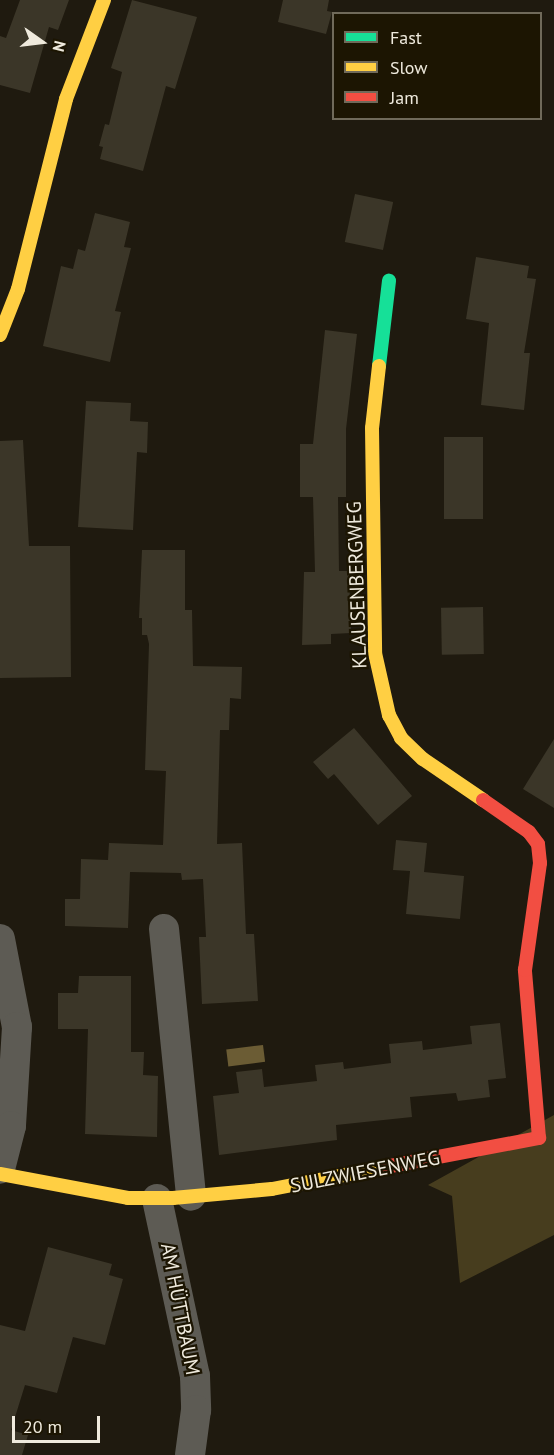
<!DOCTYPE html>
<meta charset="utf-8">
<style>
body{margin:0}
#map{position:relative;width:554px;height:1455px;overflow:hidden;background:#1f1a0f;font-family:"PT Sans",sans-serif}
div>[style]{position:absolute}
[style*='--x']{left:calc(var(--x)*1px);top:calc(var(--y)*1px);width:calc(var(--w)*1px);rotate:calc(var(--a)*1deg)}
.green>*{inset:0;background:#473d1e}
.water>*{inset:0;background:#6b5c34;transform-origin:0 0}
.building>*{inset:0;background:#3b3628;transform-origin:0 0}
.street>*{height:30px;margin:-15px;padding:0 15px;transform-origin:15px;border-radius:15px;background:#5d5b54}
.fast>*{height:14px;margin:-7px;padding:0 7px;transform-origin:7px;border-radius:7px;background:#16e098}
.slow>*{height:14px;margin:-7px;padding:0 7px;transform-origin:7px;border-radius:7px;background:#ffcf43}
.jam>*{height:14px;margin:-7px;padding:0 7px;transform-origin:7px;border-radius:7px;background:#f24e42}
span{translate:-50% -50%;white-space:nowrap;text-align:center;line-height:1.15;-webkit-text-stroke:4.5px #1c1502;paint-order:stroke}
.street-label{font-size:20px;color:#efeadd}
.legend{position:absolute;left:332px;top:12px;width:210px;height:108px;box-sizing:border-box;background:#1c1502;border:2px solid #706a5a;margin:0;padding:8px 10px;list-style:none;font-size:18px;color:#efeadd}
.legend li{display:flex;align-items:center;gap:12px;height:30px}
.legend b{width:30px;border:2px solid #706a5a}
.north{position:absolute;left:12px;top:12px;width:60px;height:60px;-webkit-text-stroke:4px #1c1502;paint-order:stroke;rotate:104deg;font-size:16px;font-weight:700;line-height:24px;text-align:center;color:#efeadd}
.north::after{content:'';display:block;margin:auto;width:21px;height:27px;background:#efeadd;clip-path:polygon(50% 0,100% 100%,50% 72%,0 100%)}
.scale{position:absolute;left:12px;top:1416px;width:88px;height:27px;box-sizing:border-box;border:3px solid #efeadd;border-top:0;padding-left:8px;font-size:18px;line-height:21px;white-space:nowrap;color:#efeadd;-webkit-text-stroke:4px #1c1502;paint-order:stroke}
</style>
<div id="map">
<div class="green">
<i style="clip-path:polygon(554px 1115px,554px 1235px,460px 1283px,452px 1196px,428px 1185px)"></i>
</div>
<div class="water">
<i style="left:263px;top:1045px;width:17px;height:37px;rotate:83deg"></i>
</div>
<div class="building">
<i style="clip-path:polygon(20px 0,69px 0,58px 30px,49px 27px,30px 93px,0 85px,0 36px,6px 38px)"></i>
<i style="clip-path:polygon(132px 0,197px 17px,175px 89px,166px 86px,143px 171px,100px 159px,103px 147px,99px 146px,105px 124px,109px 125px,122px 72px,111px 68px)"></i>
<i style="clip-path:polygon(283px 0,329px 0,327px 11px,332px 12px,326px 34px,278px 22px)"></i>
<i style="left:355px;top:194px;width:39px;height:49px;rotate:12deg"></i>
<i style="clip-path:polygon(95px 213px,130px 222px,124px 247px,131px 248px,115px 311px,121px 312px,110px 362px,43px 346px,61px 266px,73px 269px,78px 249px,85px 251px)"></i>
<i style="clip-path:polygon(476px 257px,529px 266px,527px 278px,536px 279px,524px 353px,530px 353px,524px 410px,481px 405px,489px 323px,466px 319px)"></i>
<i style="clip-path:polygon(325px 330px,357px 334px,346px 429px,346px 497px,338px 497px,339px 571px,349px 571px,351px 633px,331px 634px,331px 644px,302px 645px,304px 572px,315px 572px,313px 497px,300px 497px,300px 444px,313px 444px)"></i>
<i style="clip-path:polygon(86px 401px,131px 403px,130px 421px,148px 422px,147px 453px,137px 452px,133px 530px,78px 527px)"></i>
<i style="left:444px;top:437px;width:39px;height:82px"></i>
<i style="clip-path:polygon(23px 440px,29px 546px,70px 546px,71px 677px,0 678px,0 441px)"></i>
<i style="clip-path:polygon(142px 550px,185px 550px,185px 610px,192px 610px,193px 666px,242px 667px,241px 699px,230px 698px,229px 730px,220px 730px,217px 844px,242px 843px,246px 934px,254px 934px,258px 1001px,202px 1004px,199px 937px,206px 937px,203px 879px,182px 880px,181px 873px,130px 872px,128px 928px,65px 926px,65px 899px,80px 899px,81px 859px,108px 860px,109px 843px,163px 845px,166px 771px,145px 770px,149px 644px,147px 635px,142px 635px,142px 618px,139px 618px)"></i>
<i style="left:483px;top:607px;width:47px;height:42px;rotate:89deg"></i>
<i style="clip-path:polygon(354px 728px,412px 796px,378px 825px,334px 774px,328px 779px,313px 762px)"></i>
<i style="clip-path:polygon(554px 739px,554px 808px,523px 789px)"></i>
<i style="clip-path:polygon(396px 840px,427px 843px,424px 872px,464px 876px,460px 919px,406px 914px,410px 871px,393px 870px)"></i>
<i style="clip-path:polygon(79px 976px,131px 976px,131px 1052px,144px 1052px,143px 1075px,158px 1076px,157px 1137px,85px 1134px,88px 1029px,58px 1029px,58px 993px,78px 993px)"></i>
<i style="clip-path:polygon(500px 1023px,506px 1078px,488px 1080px,490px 1097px,458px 1101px,456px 1093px,410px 1097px,412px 1117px,336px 1125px,337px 1140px,219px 1155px,213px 1096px,239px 1093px,236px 1072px,262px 1069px,264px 1087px,317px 1081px,315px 1065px,343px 1062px,344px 1069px,391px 1063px,389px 1044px,422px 1041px,423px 1050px,472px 1044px,470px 1026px)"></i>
<i style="clip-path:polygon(48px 1247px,112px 1264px,109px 1275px,123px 1279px,105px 1345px,73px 1337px,57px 1393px,25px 1385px,11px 1430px,28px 1435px,22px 1455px,0 1455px,0 1325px,25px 1331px)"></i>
</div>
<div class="street">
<i style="--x:164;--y:929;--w:268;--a:84.2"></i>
<i style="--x:0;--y:939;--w:90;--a:79.1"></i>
<i style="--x:17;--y:1027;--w:99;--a:93.5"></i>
<i style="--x:11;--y:1126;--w:44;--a:104.3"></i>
<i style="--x:157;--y:1199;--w:181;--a:77.9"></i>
<i style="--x:195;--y:1376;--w:34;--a:88"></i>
<i style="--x:196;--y:1410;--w:45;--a:97.6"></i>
</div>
<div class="fast">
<i style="--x:379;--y:366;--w:86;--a:-83.3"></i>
</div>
<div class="slow">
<i style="--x:0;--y:335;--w:49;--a:-68.6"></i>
<i style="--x:18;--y:289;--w:196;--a:-75.8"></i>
<i style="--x:66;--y:99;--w:106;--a:-69"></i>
<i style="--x:379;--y:366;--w:62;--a:96.4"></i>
<i style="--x:372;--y:428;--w:225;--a:89.2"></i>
<i style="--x:375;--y:653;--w:64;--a:77.3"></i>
<i style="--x:389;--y:715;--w:26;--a:62"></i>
<i style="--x:401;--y:738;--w:30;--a:44"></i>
<i style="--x:423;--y:759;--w:73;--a:34.3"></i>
<i style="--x:0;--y:1174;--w:130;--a:10.6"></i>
<i style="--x:128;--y:1198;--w:45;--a:0"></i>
<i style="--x:173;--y:1198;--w:99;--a:-5.2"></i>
<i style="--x:272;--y:1189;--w:115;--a:-11"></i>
</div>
<div class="jam">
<i style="--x:385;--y:1167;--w:157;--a:-10.7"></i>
<i style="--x:539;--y:1138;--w:169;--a:-94.8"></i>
<i style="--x:525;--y:970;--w:108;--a:-82"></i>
<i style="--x:540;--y:863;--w:19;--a:-96"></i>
<i style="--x:538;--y:844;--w:15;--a:-127"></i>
<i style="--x:529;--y:832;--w:56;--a:-145.2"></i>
</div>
<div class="street-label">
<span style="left:357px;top:585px;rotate:-92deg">KLAUSENBERGWEG</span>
<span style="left:365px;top:1172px;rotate:-11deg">SULZWIESENWEG</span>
<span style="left:180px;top:1309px;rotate:79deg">AM HÜTTBAUM</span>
</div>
<ul class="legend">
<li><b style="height:8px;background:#16e098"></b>Fast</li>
<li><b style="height:8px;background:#ffcf43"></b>Slow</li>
<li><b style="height:8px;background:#f24e42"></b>Jam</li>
</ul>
<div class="north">N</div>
<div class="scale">20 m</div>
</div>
